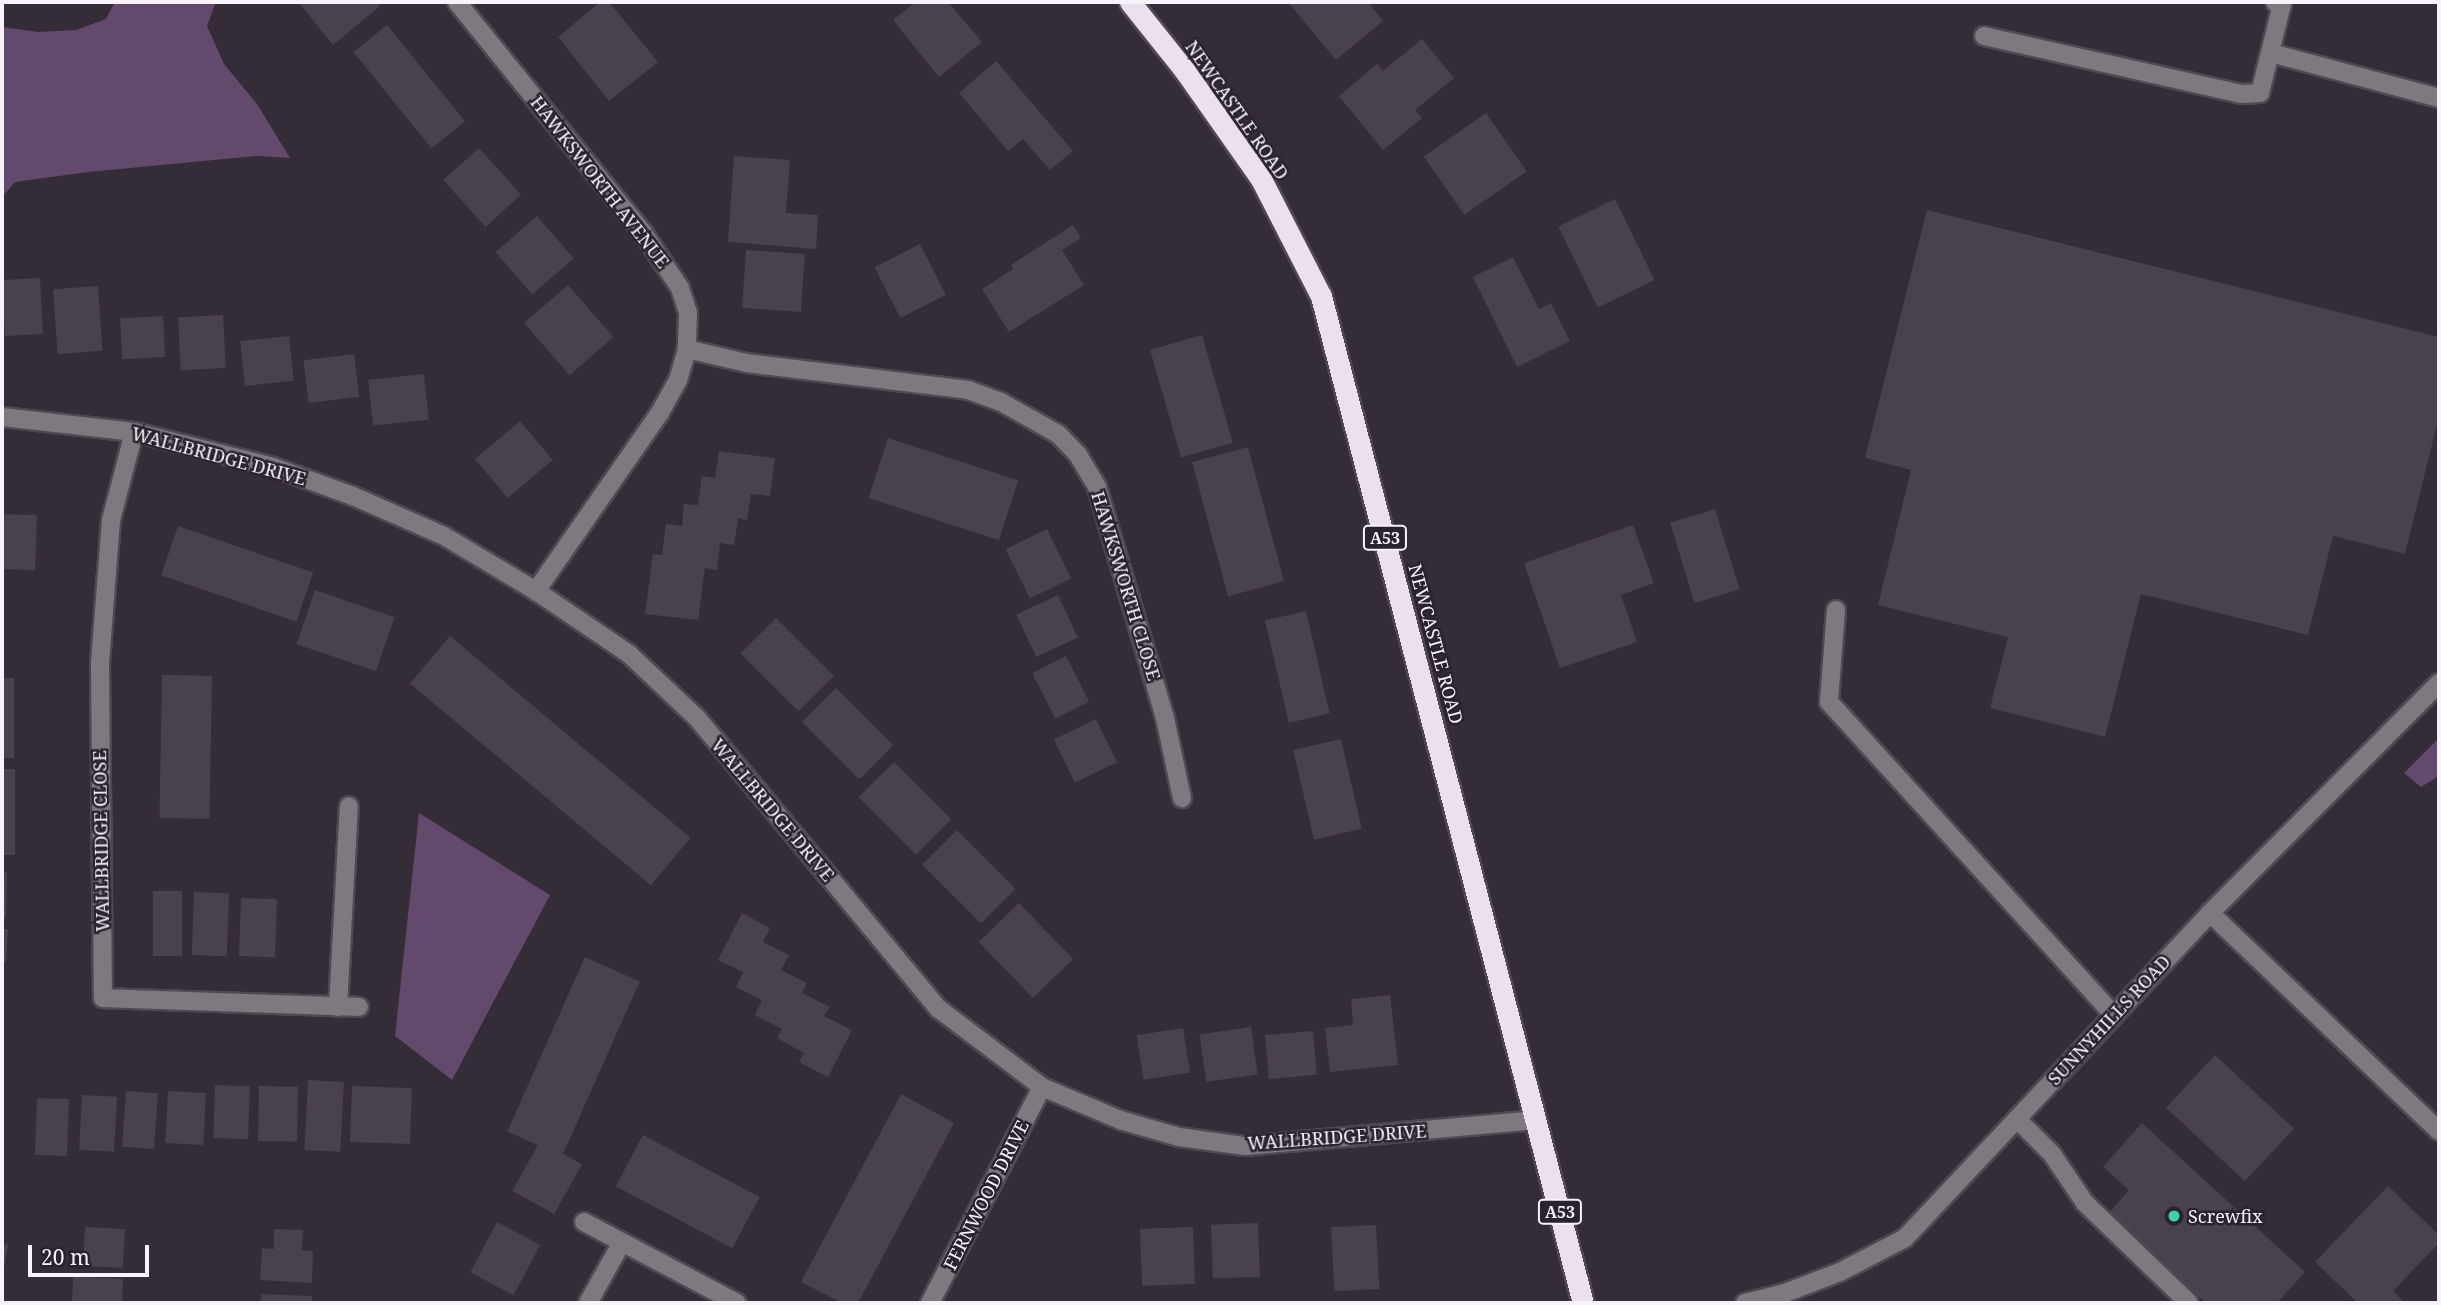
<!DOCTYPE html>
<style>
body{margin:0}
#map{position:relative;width:2441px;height:1305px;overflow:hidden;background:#342c37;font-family:"Noto Serif",serif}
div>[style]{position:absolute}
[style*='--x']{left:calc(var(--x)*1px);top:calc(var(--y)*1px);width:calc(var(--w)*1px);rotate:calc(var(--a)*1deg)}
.green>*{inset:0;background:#634a6c}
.building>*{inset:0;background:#49414c;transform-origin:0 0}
.roads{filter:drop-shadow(2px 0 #4f4852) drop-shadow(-2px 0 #4f4852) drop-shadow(0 2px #4f4852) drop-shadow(0 -2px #4f4852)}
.minor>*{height:18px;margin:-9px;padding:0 9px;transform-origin:9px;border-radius:9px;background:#7d797f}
.highway>*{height:21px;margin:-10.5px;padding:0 10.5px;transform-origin:10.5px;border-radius:10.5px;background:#eae0ee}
.dots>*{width:19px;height:19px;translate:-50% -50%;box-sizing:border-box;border:4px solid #2a222d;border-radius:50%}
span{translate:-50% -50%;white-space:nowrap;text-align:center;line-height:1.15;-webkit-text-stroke:5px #2a222d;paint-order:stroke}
.shield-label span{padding:2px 5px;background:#2a222d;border:2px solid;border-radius:5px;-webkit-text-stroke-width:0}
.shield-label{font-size:16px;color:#f8f3fa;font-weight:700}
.street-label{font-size:18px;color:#f8f3fa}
.poi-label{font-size:18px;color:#f8f3fa}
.left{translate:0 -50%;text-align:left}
.frame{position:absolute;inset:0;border:4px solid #f8f3fa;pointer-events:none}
.scale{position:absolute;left:28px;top:1245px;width:121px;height:32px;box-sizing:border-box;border:4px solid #f8f3fa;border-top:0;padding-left:9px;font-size:21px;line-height:24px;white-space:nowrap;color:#f8f3fa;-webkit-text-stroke:5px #2a222d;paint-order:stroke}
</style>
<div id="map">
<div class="green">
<i style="clip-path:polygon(115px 2px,216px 2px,207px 26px,224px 64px,257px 104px,290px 158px,257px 156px,88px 172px,15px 182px,2px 197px,2px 27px,38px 32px,76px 30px,106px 19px)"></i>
<i style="clip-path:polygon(2439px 738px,2439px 776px,2421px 787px,2404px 773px)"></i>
<i style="clip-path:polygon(419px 813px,550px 895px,452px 1080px,395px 1036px)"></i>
</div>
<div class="building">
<i style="clip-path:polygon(301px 2px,377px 2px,380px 6px,333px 45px,299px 3px)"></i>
<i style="clip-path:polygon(600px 2px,609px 2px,658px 62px,609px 101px,558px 37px)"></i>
<i style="clip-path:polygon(916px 2px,948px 2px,982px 42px,939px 77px,893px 20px)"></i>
<i style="clip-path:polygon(1288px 2px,1368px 2px,1383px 21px,1336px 60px)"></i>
<i style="left:387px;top:25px;width:124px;height:43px;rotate:51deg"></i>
<i style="clip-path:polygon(1422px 39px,1454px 78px,1415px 110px,1422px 118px,1383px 150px,1339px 96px,1377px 64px,1383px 71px)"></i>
<i style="clip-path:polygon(996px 61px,1073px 151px,1050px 170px,1023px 139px,1008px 151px,959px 93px)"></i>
<i style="left:1486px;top:113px;width:71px;height:76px;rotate:55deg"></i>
<i style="left:479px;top:148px;width:63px;height:48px;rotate:48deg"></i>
<i style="clip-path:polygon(734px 156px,790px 160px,786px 213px,818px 215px,816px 249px,728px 242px)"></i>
<i style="left:1615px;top:199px;width:90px;height:63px;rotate:64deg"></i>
<i style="clip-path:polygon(1927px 210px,2439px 337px,2439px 416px,2405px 554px,2333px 536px,2308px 635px,2141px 594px,2105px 737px,1990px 708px,2008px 637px,1878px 605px,1911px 470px,1865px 458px)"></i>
<i style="left:537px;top:216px;width:56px;height:55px;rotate:49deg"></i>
<i style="clip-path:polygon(1073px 225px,1081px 238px,1062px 250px,1084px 285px,1009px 332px,982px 289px,1013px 269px,1011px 265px)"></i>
<i style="left:920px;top:244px;width:57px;height:51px;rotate:63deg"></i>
<i style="left:746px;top:250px;width:59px;height:58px;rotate:4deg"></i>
<i style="clip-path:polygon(1513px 257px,1539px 309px,1551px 303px,1570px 341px,1517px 367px,1473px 277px)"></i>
<i style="left:40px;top:278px;width:56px;height:38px;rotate:87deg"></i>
<i style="left:568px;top:285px;width:69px;height:58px;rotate:49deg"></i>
<i style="left:98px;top:286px;width:65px;height:45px;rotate:86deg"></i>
<i style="left:223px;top:315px;width:53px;height:45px;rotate:87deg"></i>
<i style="left:163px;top:316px;width:41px;height:43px;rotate:87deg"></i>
<i style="left:1202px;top:335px;width:112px;height:54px;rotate:74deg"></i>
<i style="left:289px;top:336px;width:45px;height:49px;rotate:84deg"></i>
<i style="left:354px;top:354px;width:43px;height:51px;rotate:83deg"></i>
<i style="left:424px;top:374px;width:46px;height:56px;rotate:84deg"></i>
<i style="left:520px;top:421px;width:51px;height:59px;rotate:50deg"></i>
<i style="left:888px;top:438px;width:137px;height:63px;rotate:18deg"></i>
<i style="left:1248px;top:447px;width:139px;height:58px;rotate:75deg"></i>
<i style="clip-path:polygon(719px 451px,775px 458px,770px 496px,751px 494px,747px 520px,738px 518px,734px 545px,720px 543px,717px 570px,705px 568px,698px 620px,645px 614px,653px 554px,662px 555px,666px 524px,682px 526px,684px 504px,698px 505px,702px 476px,715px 478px)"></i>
<i style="left:1715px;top:509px;width:84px;height:47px;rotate:73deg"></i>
<i style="left:2px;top:514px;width:35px;height:55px;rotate:2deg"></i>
<i style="clip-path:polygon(1633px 525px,1654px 583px,1621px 595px,1637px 642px,1560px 668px,1524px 563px)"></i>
<i style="left:178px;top:526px;width:143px;height:52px;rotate:19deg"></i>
<i style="left:1047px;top:529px;width:55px;height:46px;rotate:64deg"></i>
<i style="left:315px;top:590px;width:84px;height:57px;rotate:19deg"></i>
<i style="left:1058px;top:595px;width:47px;height:46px;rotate:65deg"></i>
<i style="left:1306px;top:611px;width:105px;height:42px;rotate:77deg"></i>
<i style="left:776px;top:618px;width:82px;height:50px;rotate:45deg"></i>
<i style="left:450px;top:636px;width:314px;height:62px;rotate:40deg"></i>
<i style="left:1066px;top:656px;width:51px;height:38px;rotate:63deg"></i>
<i style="left:162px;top:675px;width:50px;height:143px;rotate:1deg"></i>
<i style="left:2px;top:678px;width:12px;height:80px"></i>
<i style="left:836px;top:688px;width:81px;height:48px;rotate:45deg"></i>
<i style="left:1096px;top:719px;width:48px;height:47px;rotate:64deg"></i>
<i style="left:1341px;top:739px;width:92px;height:49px;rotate:77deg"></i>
<i style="left:894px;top:762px;width:81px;height:50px;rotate:45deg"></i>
<i style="left:2px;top:769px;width:13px;height:86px"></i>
<i style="left:957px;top:830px;width:83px;height:49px;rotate:45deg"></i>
<i style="clip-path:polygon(2px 872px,7px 872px,6px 918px,2px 917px)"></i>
<i style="left:153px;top:891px;width:29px;height:65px"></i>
<i style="left:194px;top:892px;width:35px;height:63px;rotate:2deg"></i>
<i style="left:241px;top:898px;width:36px;height:58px;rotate:2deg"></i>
<i style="left:1019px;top:903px;width:78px;height:56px;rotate:46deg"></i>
<i style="clip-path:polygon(742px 913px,770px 928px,763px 942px,789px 955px,781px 970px,807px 983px,802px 993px,830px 1007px,824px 1016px,852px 1030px,828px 1077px,799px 1062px,804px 1053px,777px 1038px,782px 1029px,755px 1015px,762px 1000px,736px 987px,743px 972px,718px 960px)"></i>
<i style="clip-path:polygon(2px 929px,8px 929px,6px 962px,2px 962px)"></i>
<i style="left:585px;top:957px;width:60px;height:191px;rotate:24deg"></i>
<i style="clip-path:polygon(1390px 995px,1398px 1065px,1330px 1072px,1325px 1028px,1353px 1025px,1351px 999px)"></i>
<i style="left:1251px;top:1027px;width:48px;height:52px;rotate:82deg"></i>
<i style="left:1183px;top:1028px;width:45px;height:47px;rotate:81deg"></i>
<i style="left:1313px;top:1031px;width:44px;height:48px;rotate:85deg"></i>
<i style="left:2215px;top:1055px;width:108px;height:72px;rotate:43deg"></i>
<i style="left:308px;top:1080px;width:36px;height:70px;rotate:3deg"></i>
<i style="left:215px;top:1085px;width:35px;height:53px;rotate:2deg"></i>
<i style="left:259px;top:1086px;width:39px;height:55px;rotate:1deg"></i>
<i style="left:352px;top:1086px;width:60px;height:56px;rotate:2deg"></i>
<i style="left:126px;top:1091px;width:32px;height:56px;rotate:4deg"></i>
<i style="left:168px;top:1091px;width:38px;height:52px;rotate:3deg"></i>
<i style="clip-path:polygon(901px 1094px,954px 1123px,858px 1303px,842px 1303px,801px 1282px)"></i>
<i style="left:82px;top:1095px;width:35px;height:55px;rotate:3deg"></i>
<i style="left:37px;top:1098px;width:32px;height:57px;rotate:2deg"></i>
<i style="clip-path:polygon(2142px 1123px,2305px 1272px,2277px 1303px,2206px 1303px,2108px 1214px,2129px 1190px,2103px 1167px)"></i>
<i style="left:643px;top:1135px;width:132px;height:58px;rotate:28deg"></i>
<i style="left:540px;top:1141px;width:48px;height:57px;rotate:29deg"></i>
<i style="clip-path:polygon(2388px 1186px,2439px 1235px,2439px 1243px,2393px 1291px,2405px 1303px,2358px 1303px,2315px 1262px)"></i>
<i style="left:497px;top:1222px;width:49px;height:57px;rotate:28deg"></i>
<i style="left:1258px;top:1223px;width:54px;height:47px;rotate:88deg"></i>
<i style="left:1376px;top:1225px;width:64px;height:45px;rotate:87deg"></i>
<i style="left:85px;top:1227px;width:40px;height:39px;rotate:3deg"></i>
<i style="left:1193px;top:1227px;width:57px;height:53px;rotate:88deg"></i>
<i style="clip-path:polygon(274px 1229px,303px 1230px,302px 1250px,313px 1251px,312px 1283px,260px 1280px,262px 1248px,274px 1249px)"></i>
<i style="clip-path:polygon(2px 1244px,8px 1245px,3px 1272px,2px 1272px)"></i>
<i style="left:73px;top:1277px;width:50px;height:26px;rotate:2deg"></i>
<i style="clip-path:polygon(261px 1294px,312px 1296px,312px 1303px,261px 1303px)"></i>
</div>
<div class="roads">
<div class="minor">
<i style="--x:457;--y:2;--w:298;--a:51.1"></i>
<i style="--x:644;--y:234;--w:65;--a:56.3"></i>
<i style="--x:680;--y:288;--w:26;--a:72"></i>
<i style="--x:688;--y:313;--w:36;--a:92"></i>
<i style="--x:687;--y:349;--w:32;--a:106"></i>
<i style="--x:678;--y:380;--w:39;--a:119"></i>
<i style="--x:659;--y:414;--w:216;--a:124.8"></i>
<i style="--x:1984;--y:36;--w:264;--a:12.7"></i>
<i style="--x:2242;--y:94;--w:18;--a:-3"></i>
<i style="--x:2260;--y:93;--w:92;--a:-76.1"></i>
<i style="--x:2282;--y:4;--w:7;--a:-164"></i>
<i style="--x:2271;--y:53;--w:174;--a:15"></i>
<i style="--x:687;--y:349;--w:61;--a:13.3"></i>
<i style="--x:746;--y:363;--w:224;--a:6.9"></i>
<i style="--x:968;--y:390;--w:35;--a:20"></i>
<i style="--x:1001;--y:402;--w:65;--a:29.3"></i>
<i style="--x:1058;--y:434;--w:29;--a:46"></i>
<i style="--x:1078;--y:455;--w:37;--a:59"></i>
<i style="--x:1097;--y:487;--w:241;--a:73.6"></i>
<i style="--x:1165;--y:718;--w:82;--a:78"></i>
<i style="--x:2;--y:417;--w:133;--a:6.5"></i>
<i style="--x:134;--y:432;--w:143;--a:14.1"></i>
<i style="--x:273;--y:467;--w:85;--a:19.9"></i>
<i style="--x:353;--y:496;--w:99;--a:23.7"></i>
<i style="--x:444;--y:536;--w:107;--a:30.9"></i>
<i style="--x:536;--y:591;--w:112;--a:34.1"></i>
<i style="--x:629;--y:654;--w:93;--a:43.3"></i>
<i style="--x:697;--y:718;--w:378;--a:50.3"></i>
<i style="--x:939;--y:1009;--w:129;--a:37.1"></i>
<i style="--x:1042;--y:1087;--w:85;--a:22.9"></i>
<i style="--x:1120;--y:1120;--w:61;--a:16.1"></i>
<i style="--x:1179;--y:1137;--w:67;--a:7.8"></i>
<i style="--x:1245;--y:1146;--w:293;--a:-5.1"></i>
<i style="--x:134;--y:432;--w:91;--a:104.6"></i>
<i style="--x:111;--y:520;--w:143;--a:94.4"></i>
<i style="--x:100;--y:663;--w:335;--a:89.5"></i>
<i style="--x:103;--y:998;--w:256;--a:2"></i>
<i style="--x:1836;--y:610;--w:92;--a:94.4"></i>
<i style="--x:1829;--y:702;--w:423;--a:47.7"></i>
<i style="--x:2210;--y:913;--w:316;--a:43.6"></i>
<i style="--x:338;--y:1007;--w:201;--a:-86.9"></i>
<i style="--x:2017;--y:1119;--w:49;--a:45"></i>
<i style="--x:2052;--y:1154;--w:59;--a:56"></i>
<i style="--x:2085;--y:1203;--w:144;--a:43.9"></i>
<i style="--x:584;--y:1222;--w:173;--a:27.9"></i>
<i style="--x:588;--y:1303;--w:68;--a:-60.8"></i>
<i style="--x:930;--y:1303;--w:243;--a:-62.6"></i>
<i style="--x:1745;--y:1303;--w:41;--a:-14"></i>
<i style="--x:1785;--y:1293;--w:59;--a:-20.9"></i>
<i style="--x:1840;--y:1272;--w:73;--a:-27.6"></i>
<i style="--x:1905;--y:1238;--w:446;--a:-46.8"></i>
<i style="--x:2210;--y:913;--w:325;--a:-45.1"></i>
</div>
<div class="highway">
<i style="--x:1130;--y:2;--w:88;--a:51.4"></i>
<i style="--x:1185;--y:71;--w:132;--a:54.9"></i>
<i style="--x:1261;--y:179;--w:131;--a:62.9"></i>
<i style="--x:1321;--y:296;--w:1041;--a:75.42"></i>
</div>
</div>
<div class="dots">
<i style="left:2174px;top:1216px;background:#3dd4a3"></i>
</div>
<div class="shield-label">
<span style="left:1385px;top:538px">A53</span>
<span style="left:1560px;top:1212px">A53</span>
</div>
<div class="street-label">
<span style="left:1237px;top:110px;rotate:55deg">NEWCASTLE ROAD</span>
<span style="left:600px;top:182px;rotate:52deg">HAWKSWORTH AVENUE</span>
<span style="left:219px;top:456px;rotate:15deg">WALLBRIDGE DRIVE</span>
<span style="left:1126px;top:586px;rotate:73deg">HAWKSWORTH CLOSE</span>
<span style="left:1436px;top:644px;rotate:75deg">NEWCASTLE ROAD</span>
<span style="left:773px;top:810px;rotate:50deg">WALLBRIDGE DRIVE</span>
<span style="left:101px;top:841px;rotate:-91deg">WALLBRIDGE CLOSE</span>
<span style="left:2109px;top:1020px;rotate:-47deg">SUNNYHILLS ROAD</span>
<span style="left:1337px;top:1137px;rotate:-4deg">WALLBRIDGE DRIVE</span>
<span style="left:986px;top:1195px;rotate:-63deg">FERNWOOD DRIVE</span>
</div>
<div class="poi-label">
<span class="left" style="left:2188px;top:1216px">Screwfix</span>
</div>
<div class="frame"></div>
<div class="scale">20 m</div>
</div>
